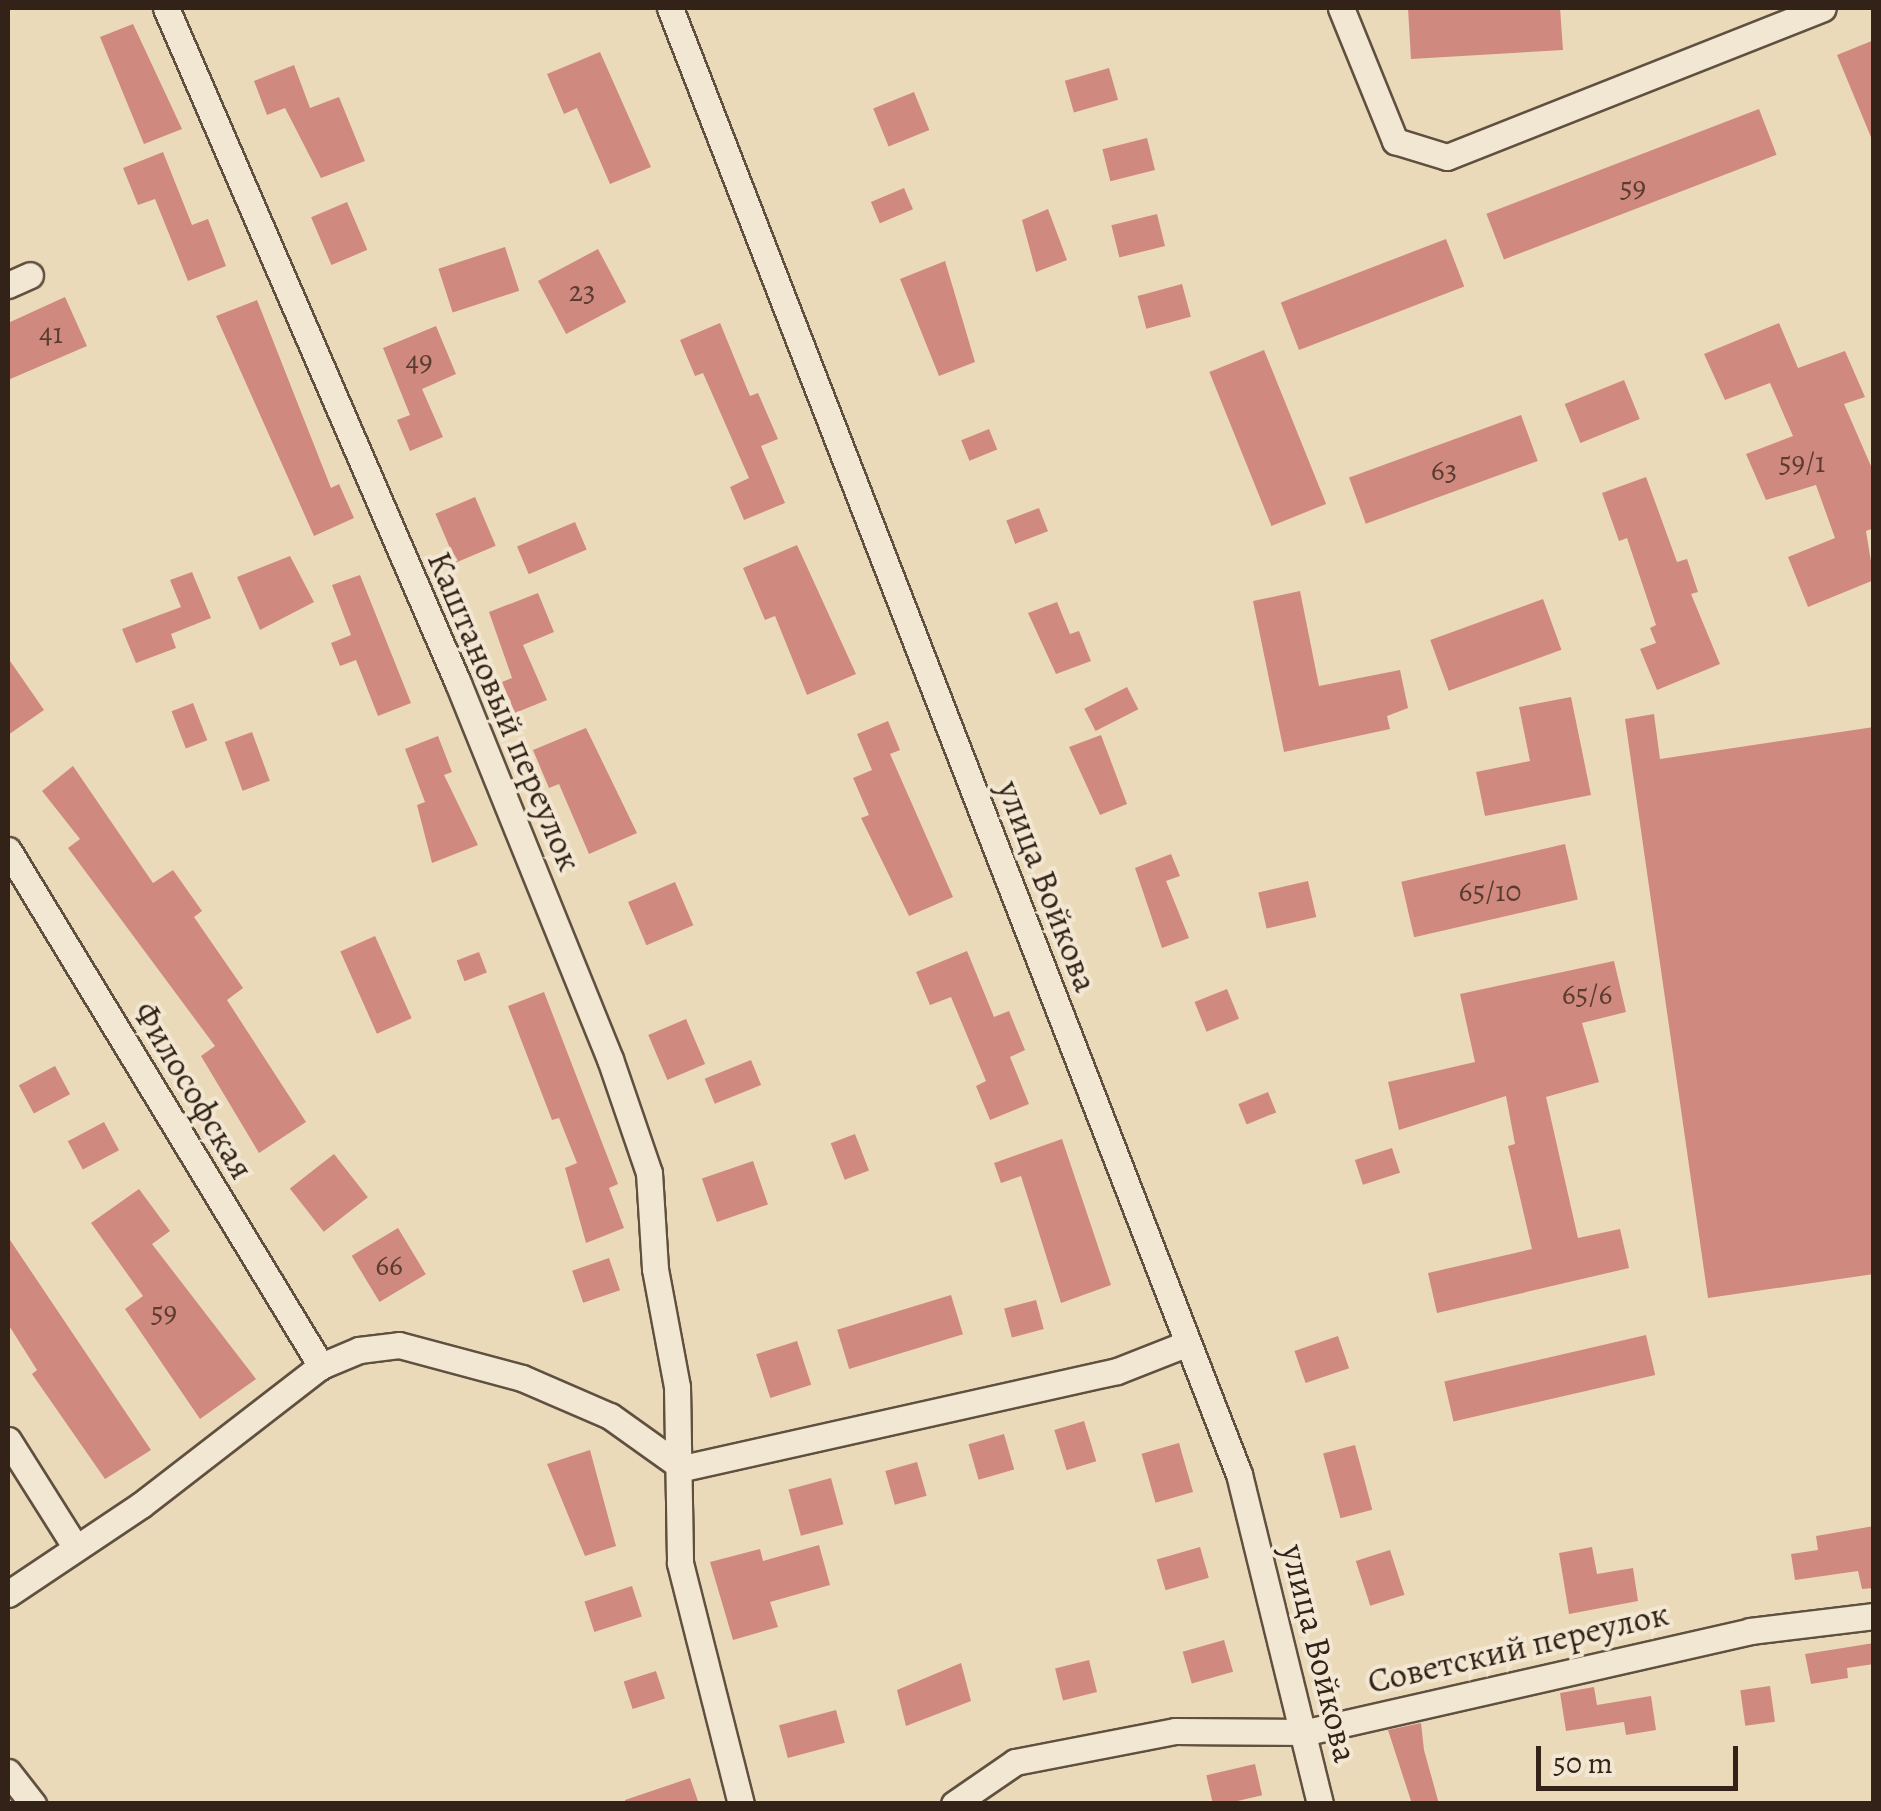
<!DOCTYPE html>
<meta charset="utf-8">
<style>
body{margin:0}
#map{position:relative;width:1881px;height:1811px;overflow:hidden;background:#ebdaba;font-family:Alegreya,serif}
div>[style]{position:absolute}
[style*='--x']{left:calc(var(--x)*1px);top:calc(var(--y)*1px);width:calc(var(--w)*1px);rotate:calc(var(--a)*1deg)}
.building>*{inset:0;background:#d0897f;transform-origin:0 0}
.roads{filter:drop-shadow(2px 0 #605040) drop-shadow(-2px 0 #605040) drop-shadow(0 2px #605040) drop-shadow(0 -2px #605040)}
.street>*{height:25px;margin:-12.5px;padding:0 12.5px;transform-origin:12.5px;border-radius:12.5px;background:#f2e7d2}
span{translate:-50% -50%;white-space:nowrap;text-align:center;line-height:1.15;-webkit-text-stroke:8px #f2e7d2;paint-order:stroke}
.number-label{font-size:30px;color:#5a3c31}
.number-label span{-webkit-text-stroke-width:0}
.street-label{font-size:35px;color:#322217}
.frame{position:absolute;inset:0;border:10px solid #322217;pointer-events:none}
.scale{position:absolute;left:1536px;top:1746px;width:202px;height:45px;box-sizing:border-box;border:5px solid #322217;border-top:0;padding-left:12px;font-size:30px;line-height:35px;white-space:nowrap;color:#322217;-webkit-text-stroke:8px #f2e7d2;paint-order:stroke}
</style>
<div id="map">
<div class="building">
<i style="clip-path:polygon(1408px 8px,1560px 8px,1563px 50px,1411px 59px)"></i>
<i style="clip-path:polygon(133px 24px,182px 129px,144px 144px,100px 37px)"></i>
<i style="clip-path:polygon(1874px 40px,1874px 142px,1873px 142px,1837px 55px)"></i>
<i style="clip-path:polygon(600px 52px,651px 167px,610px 184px,577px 108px,564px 114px,547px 74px)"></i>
<i style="clip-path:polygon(294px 65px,310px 108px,339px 97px,365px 161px,321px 178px,285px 108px,267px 115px,254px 81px)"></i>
<i style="left:1109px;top:68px;width:33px;height:46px;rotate:74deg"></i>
<i style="left:914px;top:92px;width:41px;height:44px;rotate:68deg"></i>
<i style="left:1759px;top:109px;width:49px;height:292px;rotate:69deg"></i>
<i style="left:1147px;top:138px;width:33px;height:46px;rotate:76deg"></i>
<i style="clip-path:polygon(163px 152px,192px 225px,208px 219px,226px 266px,188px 281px,155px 199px,138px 205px,123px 168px)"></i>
<i style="left:904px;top:188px;width:23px;height:36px;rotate:67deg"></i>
<i style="left:347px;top:202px;width:52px;height:39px;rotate:67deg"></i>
<i style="clip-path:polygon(1048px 209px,1067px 260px,1036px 272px,1022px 220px)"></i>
<i style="left:1157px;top:214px;width:33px;height:47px;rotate:76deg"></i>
<i style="left:1446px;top:239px;width:51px;height:177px;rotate:69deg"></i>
<i style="left:505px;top:247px;width:46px;height:70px;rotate:72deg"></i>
<i style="left:598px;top:249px;width:60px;height:68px;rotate:62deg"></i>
<i style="clip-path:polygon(945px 261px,975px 362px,939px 376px,900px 279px)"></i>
<i style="left:1182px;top:284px;width:34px;height:46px;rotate:75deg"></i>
<i style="clip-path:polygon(65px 297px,87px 346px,8px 380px,8px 323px)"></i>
<i style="clip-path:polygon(257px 300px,331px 488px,339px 484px,354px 518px,314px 536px,216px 316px)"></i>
<i style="clip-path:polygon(720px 323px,750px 396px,758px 393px,778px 439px,761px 446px,785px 503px,744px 520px,730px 487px,749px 478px,703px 373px,695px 376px,680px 340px)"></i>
<i style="clip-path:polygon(1779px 323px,1798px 368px,1845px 351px,1865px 397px,1844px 404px,1874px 473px,1874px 528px,1866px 531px,1874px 580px,1808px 607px,1788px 557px,1835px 538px,1816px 485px,1766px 500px,1746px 454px,1793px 436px,1770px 383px,1725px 400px,1704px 354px)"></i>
<i style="clip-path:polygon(436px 326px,456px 374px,422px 389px,443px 437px,410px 451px,397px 420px,410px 415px,383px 348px)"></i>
<i style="left:1264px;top:350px;width:166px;height:59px;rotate:68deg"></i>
<i style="left:1624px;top:380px;width:42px;height:64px;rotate:68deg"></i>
<i style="left:1521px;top:415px;width:49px;height:183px;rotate:70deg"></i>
<i style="left:989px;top:429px;width:22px;height:30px;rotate:68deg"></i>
<i style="clip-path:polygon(1646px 477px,1677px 562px,1687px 559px,1698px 592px,1691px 594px,1720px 664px,1657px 690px,1640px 649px,1656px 643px,1650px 628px,1656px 625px,1627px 538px,1619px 541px,1602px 493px)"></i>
<i style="left:475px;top:497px;width:53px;height:43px;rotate:67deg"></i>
<i style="left:1039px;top:508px;width:25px;height:35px;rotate:69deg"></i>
<i style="left:575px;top:522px;width:30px;height:63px;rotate:67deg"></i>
<i style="clip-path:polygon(797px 545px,856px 674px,807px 695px,775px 616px,765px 620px,743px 568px)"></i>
<i style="clip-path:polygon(290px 556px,314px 602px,260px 630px,237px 577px)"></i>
<i style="clip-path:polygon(192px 572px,211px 618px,171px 634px,176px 648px,136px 663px,122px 629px,181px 607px,170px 580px)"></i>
<i style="clip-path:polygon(360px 575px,411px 703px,378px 716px,356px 660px,340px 666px,331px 643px,351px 635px,332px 585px)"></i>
<i style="clip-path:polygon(1300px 591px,1319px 686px,1400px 670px,1408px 708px,1387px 716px,1390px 729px,1284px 752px,1253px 601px)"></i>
<i style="clip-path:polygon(538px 593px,554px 632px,523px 645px,547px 700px,515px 713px,502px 682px,512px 678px,489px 612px)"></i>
<i style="left:1543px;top:599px;width:54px;height:120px;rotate:70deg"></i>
<i style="clip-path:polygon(1057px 602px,1070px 634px,1079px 631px,1091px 661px,1056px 674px,1028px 613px)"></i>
<i style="clip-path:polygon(8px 658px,44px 710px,8px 735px)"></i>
<i style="left:1127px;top:687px;width:25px;height:48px;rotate:63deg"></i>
<i style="clip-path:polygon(1571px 697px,1591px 795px,1485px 816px,1476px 772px,1530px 761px,1519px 707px)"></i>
<i style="left:193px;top:703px;width:40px;height:23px;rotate:69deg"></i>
<i style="clip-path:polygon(1654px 714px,1660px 759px,1874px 727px,1874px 1274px,1708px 1298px,1625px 719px)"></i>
<i style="clip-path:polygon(888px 721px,900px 750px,890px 754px,953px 897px,909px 916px,861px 818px,869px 815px,853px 778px,872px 770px,857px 734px)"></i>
<i style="clip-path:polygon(586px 728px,637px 833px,589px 854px,559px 784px,549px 788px,533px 750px)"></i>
<i style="left:252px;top:732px;width:52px;height:29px;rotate:70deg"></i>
<i style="clip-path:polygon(1101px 735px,1127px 804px,1100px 815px,1069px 747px)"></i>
<i style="clip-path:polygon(438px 736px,452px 772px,444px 775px,478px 845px,432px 863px,417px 805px,425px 802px,405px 749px)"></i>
<i style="clip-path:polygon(73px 766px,153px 883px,173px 870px,202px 911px,194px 917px,243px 988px,227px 1000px,306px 1122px,259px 1153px,201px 1056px,215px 1046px,68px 848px,80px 839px,42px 791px)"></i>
<i style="left:1565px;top:844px;width:57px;height:168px;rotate:77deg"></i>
<i style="clip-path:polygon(1171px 854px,1180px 876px,1166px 881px,1189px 938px,1162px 948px,1135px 868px)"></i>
<i style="left:1308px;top:881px;width:37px;height:51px;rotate:77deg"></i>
<i style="left:675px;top:882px;width:47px;height:51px;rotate:67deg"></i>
<i style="left:375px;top:936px;width:90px;height:38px;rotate:66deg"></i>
<i style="clip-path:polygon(967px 951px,994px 1017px,1009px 1011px,1025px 1050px,1010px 1057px,1029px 1104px,990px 1120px,976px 1086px,986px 1081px,951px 997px,930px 1005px,916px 972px)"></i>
<i style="left:479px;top:952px;width:22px;height:24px;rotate:69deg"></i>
<i style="clip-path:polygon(1614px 961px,1626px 1012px,1582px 1023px,1599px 1082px,1546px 1097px,1578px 1238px,1620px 1229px,1629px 1268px,1437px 1313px,1428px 1273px,1532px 1249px,1508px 1146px,1515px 1144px,1506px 1096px,1399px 1130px,1388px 1082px,1475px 1062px,1460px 994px)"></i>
<i style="left:1227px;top:989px;width:32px;height:35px;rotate:68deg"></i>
<i style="clip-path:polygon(544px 992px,618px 1184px,609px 1188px,624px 1228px,586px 1243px,565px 1168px,577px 1163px,559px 1118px,552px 1120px,508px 1006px)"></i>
<i style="left:686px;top:1019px;width:49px;height:41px;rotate:67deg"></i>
<i style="left:751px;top:1060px;width:27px;height:50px;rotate:68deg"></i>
<i style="left:55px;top:1066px;width:32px;height:41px;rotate:62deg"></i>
<i style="left:1268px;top:1092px;width:22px;height:32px;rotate:68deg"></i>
<i style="left:104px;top:1122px;width:32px;height:41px;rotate:62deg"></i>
<i style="left:855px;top:1134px;width:39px;height:26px;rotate:69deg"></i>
<i style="clip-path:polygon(1062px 1139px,1111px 1285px,1061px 1303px,1021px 1176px,1001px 1183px,994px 1163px)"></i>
<i style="left:1392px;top:1148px;width:26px;height:39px;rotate:72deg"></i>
<i style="left:334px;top:1154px;width:55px;height:56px;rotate:52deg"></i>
<i style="left:753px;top:1161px;width:46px;height:54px;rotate:71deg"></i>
<i style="clip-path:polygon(139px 1189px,170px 1231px,152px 1244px,256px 1379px,200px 1419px,125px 1309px,143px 1296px,91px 1223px)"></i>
<i style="left:398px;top:1228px;width:54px;height:54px;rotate:59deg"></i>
<i style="clip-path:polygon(8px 1237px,151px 1450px,105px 1479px,32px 1374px,37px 1370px,8px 1324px)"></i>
<i style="left:609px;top:1258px;width:34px;height:39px;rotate:71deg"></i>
<i style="left:951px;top:1295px;width:41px;height:119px;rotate:73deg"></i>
<i style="left:1036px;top:1300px;width:30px;height:33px;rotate:75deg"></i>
<i style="left:1646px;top:1335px;width:41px;height:207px;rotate:77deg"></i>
<i style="left:1338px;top:1336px;width:34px;height:46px;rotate:71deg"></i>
<i style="left:797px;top:1341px;width:46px;height:43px;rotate:72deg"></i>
<i style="left:1084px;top:1421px;width:42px;height:31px;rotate:73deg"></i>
<i style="left:1004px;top:1434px;width:37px;height:37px;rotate:74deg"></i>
<i style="left:1179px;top:1443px;width:51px;height:39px;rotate:74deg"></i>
<i style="left:1355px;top:1445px;width:67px;height:33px;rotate:75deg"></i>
<i style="clip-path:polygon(590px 1450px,616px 1546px,585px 1556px,547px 1464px)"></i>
<i style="left:917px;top:1462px;width:35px;height:33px;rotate:74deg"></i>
<i style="left:831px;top:1478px;width:48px;height:44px;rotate:75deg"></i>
<i style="clip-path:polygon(1874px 1526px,1874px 1588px,1862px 1589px,1858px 1571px,1795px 1580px,1791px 1554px,1818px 1550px,1816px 1536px)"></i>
<i style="clip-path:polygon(819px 1545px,830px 1585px,770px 1602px,778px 1627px,733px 1640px,710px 1562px,760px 1549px,763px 1561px)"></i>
<i style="left:1200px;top:1547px;width:32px;height:45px;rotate:74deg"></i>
<i style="clip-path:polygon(1592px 1547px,1597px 1574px,1633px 1568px,1638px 1601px,1569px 1614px,1559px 1553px)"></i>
<i style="left:1390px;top:1550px;width:47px;height:36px;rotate:72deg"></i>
<i style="left:632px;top:1586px;width:32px;height:50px;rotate:72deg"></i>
<i style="left:1224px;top:1640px;width:33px;height:43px;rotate:74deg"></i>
<i style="clip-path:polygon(1874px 1643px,1874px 1664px,1847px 1668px,1848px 1678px,1811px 1684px,1805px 1654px)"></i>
<i style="left:1089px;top:1660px;width:33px;height:35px;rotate:76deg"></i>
<i style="clip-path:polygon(961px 1663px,971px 1701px,906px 1726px,897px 1690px)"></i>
<i style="left:656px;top:1671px;width:29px;height:34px;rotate:72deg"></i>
<i style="left:1770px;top:1686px;width:36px;height:30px;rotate:82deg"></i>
<i style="clip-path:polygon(1594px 1687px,1597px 1705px,1651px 1696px,1656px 1730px,1626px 1735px,1624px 1722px,1566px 1731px,1560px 1693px)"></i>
<i style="left:836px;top:1710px;width:34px;height:59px;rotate:75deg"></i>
<i style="clip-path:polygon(1421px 1723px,1424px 1750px,1439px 1804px,1412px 1804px,1388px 1730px)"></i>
<i style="left:1255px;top:1764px;width:32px;height:50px;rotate:77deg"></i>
<i style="clip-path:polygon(690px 1778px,699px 1804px,625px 1804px,625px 1800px)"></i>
</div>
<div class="roads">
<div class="street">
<i style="--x:166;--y:8;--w:735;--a:66.61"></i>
<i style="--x:458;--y:683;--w:406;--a:68"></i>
<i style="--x:610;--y:1059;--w:120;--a:71.1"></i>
<i style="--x:649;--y:1173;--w:96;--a:86.4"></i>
<i style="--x:655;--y:1269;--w:120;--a:79.4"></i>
<i style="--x:677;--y:1387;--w:176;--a:89"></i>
<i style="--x:680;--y:1563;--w:249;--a:75.8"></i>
<i style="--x:670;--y:8;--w:1573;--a:68.79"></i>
<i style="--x:1239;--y:1474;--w:340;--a:76.2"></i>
<i style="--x:1341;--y:8;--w:144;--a:67.9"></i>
<i style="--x:1395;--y:141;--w:54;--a:17.1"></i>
<i style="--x:1447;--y:157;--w:404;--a:-21.6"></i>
<i style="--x:8;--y:285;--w:24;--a:-24"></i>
<i style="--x:8;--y:850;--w:604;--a:58.76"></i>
<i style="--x:8;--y:1440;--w:124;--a:57.8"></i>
<i style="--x:8;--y:1594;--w:160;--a:-33.8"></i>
<i style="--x:141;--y:1505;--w:227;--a:-37.7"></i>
<i style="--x:321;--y:1366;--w:41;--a:-22.8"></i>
<i style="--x:359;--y:1350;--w:40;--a:-7.1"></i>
<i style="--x:399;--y:1345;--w:127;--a:15"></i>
<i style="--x:522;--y:1378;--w:96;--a:23.4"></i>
<i style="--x:610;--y:1416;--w:90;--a:35.5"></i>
<i style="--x:683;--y:1468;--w:445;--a:-12.6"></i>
<i style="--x:1117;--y:1371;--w:76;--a:-21.5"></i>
<i style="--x:8;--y:1772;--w:41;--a:52"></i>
<i style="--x:954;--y:1804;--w:74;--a:-34.5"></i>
<i style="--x:1015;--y:1762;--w:163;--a:-11"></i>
<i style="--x:1175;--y:1731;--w:132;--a:0.4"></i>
<i style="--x:1307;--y:1732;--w:454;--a:-12.8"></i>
<i style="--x:1750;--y:1631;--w:125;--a:-6.9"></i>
</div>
</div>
<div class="number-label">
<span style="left:1633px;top:187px">59</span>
<span style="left:582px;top:291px">23</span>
<span style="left:51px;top:333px">41</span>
<span style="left:419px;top:361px">49</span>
<span style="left:1802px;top:462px">59/1</span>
<span style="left:1444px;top:470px">63</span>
<span style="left:1490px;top:891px">65/10</span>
<span style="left:1587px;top:994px">65/6</span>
<span style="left:389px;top:1265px">66</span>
<span style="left:164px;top:1312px">59</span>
</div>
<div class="street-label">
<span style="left:505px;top:711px;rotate:67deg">Каштановый переулок</span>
<span style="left:1048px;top:886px;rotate:69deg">улица Войкова</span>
<span style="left:194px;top:1090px;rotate:59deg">Философская</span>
<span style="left:1518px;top:1647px;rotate:-13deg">Советский переулок</span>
<span style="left:1320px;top:1653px;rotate:76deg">улица Войкова</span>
</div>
<div class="frame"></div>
<div class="scale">50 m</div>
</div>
